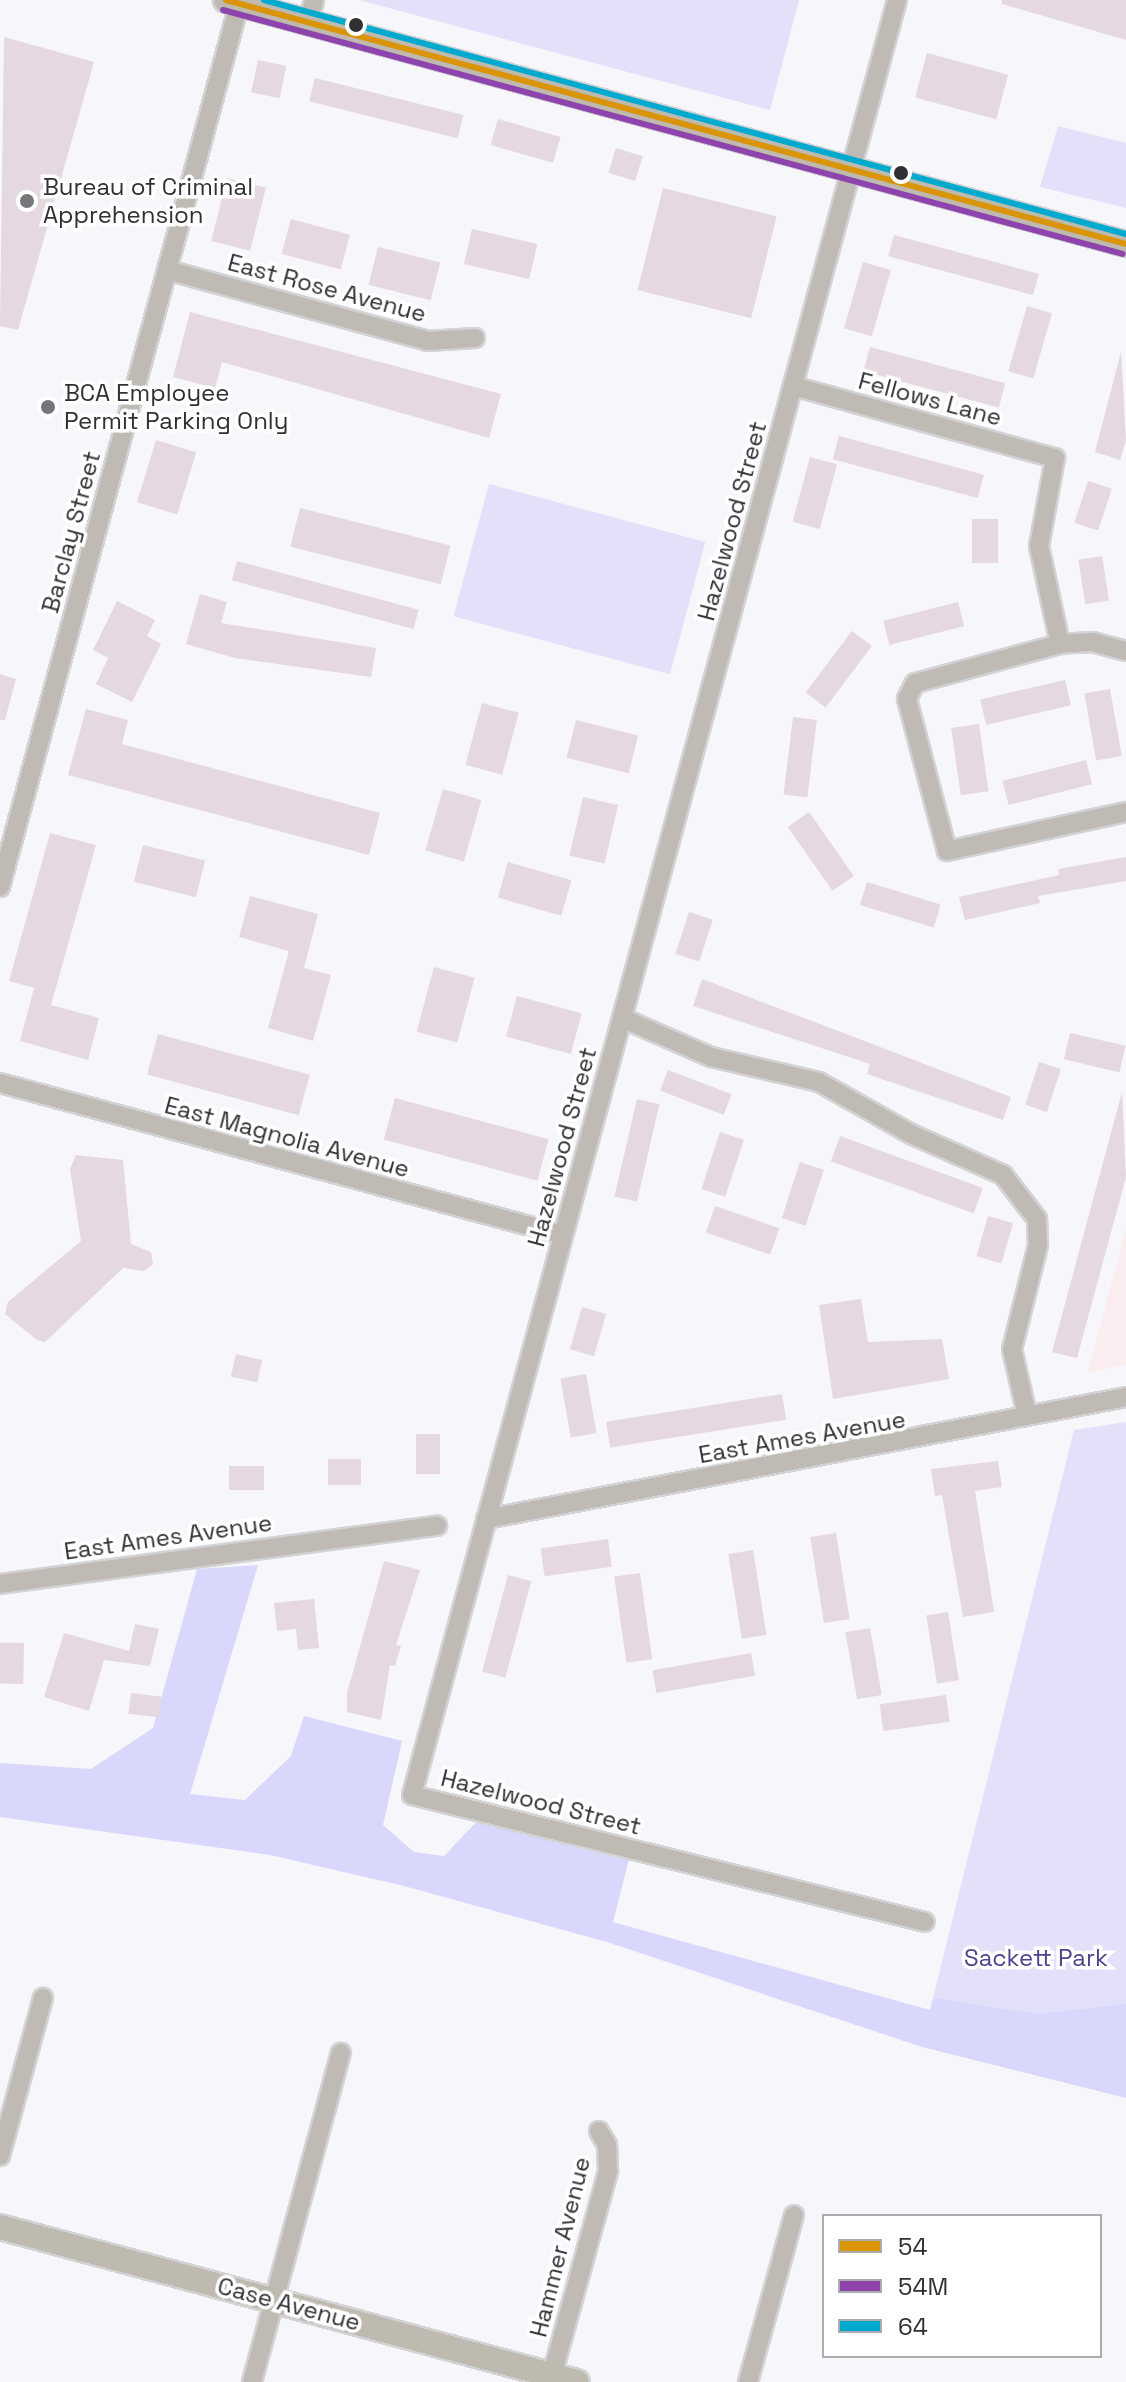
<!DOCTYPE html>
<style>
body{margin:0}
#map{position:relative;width:1126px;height:2382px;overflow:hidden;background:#f6f6fb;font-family:"Space Grotesk",sans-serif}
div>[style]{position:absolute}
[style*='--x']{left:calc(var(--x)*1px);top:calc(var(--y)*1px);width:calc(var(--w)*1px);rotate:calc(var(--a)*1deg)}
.education>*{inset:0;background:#faecef}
.green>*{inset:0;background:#e2e1f9;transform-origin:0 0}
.forest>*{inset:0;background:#d9d7fc}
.building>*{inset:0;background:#e5d8e0;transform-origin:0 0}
.roads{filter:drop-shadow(2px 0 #d3d3d6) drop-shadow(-2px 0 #d3d3d6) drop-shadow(0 2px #d3d3d6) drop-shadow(0 -2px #d3d3d6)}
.street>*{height:18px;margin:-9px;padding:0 9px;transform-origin:9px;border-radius:9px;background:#bfbab4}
.secondary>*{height:24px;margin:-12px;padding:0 12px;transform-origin:12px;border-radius:12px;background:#bfbab0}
.bus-1>*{height:6px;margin:-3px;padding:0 3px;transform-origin:3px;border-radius:3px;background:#d99408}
.bus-2>*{height:6px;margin:-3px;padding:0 3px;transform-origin:3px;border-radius:3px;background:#8e44ad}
.bus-3>*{height:6px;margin:-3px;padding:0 3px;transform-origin:3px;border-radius:3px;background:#00a9ce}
.dots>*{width:22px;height:22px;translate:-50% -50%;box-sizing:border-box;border:4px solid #fff;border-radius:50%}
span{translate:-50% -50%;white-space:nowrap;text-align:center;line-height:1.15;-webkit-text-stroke:7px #fff;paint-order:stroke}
.poi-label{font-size:24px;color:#303034}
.left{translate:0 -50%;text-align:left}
.street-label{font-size:24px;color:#303034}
.park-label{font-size:24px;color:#4e438c}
.legend{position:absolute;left:822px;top:2214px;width:280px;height:144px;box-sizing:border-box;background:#fff;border:2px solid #acacae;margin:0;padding:10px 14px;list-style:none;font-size:24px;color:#303034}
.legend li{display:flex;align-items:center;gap:16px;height:40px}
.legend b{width:40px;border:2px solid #acacae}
</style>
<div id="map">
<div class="education">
<i style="clip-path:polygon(1126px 1229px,1126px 1365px,1088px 1372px)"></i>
</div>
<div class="green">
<i style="clip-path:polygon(359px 0,799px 0,770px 110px)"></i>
<i style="clip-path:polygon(1058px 126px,1126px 143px,1126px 208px,1040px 187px)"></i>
<i style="left:489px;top:484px;width:224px;height:137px;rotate:15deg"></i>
<i style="clip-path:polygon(1126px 1422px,1126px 2071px,927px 2022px,1074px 1430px)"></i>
</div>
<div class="forest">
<i style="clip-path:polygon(258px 1565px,190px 1794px,245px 1800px,291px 1756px,304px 1716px,402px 1741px,383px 1825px,414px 1852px,444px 1856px,480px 1818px,629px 1859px,613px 1922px,930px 2010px,934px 1998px,1038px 2014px,1126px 2004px,1126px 2098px,922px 2047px,607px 1942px,404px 1886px,270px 1855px,0 1817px,0 1763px,91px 1769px,153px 1728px,197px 1569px)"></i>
</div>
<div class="building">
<i style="clip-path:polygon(1002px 0,1126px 0,1126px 40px,1002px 4px)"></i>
<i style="clip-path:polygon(4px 37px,94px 62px,18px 330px,0 326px)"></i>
<i style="left:927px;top:53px;width:84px;height:46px;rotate:15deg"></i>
<i style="left:258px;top:60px;width:29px;height:33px;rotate:12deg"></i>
<i style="left:315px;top:78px;width:153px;height:24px;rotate:14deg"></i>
<i style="left:498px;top:119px;width:65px;height:27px;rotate:16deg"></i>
<i style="left:616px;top:148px;width:28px;height:26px;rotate:17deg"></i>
<i style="left:227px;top:178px;width:40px;height:65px;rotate:14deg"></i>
<i style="left:663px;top:188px;width:117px;height:105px;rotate:14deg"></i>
<i style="left:291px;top:219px;width:61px;height:36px;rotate:15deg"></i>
<i style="left:472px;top:229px;width:67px;height:36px;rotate:13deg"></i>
<i style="left:894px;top:235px;width:150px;height:22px;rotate:15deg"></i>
<i style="left:378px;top:247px;width:64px;height:39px;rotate:14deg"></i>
<i style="left:863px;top:262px;width:29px;height:69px;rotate:16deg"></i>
<i style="left:1027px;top:306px;width:26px;height:68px;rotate:16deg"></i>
<i style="clip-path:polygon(190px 312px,501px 394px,489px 438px,222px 362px,215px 388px,173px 377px)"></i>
<i style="left:870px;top:347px;width:140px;height:25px;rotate:15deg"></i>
<i style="clip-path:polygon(1121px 352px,1126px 440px,1120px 460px,1095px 452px)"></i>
<i style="left:839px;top:436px;width:150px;height:24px;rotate:15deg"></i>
<i style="left:156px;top:440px;width:42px;height:65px;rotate:17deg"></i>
<i style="left:810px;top:457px;width:28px;height:67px;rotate:15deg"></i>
<i style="left:1088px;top:481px;width:25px;height:44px;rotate:18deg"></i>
<i style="left:300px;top:508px;width:155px;height:40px;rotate:14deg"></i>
<i style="left:972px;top:519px;width:26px;height:44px"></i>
<i style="left:1102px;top:556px;width:45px;height:24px;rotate:81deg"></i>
<i style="left:237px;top:561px;width:188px;height:20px;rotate:15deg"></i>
<i style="clip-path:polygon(200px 594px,227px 602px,221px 623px,376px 648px,371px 677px,235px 658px,186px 644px)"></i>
<i style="clip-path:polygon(117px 601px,155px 620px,147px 636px,161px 644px,132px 702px,96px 684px,108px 658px,93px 650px)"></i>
<i style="left:958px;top:602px;width:25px;height:77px;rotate:76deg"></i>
<i style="left:852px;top:631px;width:25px;height:77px;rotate:37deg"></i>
<i style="clip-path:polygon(0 674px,16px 679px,5px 720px,0 720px)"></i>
<i style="left:1065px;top:680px;width:26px;height:87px;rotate:77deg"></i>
<i style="left:1110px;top:689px;width:68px;height:26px;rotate:80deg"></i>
<i style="left:482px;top:703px;width:38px;height:64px;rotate:15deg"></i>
<i style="clip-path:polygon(86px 709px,128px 720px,122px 744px,380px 813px,369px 855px,68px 775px)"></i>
<i style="left:793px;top:717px;width:24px;height:78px;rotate:7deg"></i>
<i style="left:576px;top:720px;width:64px;height:39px;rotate:14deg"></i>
<i style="left:979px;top:724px;width:68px;height:28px;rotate:82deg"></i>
<i style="left:1086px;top:760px;width:25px;height:86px;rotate:76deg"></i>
<i style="left:443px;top:789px;width:40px;height:64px;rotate:16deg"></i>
<i style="left:583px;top:797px;width:36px;height:60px;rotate:13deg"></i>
<i style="left:809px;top:812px;width:78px;height:26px;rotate:55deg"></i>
<i style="clip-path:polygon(50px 833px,96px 845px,51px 1005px,99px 1018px,88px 1060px,20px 1041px,34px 988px,9px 981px)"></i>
<i style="left:143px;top:845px;width:64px;height:38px;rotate:14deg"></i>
<i style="clip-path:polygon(1126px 857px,1126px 881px,1038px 896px,1040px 903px,965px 920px,959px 897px,1059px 875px,1058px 869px)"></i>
<i style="left:508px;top:862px;width:66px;height:37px;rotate:16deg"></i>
<i style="left:867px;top:882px;width:77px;height:24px;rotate:17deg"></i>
<i style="clip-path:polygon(250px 896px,318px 914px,304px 968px,331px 975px,313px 1041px,268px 1028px,289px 951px,239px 937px)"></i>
<i style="left:689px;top:912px;width:25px;height:44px;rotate:18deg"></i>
<i style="left:434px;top:967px;width:42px;height:67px;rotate:15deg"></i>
<i style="clip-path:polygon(702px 979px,1011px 1097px,1003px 1120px,867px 1074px,870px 1064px,693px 1006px)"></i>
<i style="left:517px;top:996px;width:67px;height:42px;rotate:15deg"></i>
<i style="left:1070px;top:1033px;width:57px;height:27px;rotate:13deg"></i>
<i style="left:158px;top:1034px;width:157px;height:42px;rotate:15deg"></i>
<i style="left:1039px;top:1062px;width:23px;height:45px;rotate:18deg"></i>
<i style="left:668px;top:1070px;width:68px;height:22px;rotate:21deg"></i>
<i style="clip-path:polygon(1122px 1092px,1126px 1177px,1077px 1358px,1052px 1352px)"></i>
<i style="left:395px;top:1098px;width:159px;height:43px;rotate:15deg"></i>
<i style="left:637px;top:1099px;width:23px;height:100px;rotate:13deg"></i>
<i style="left:720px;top:1132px;width:25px;height:60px;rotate:18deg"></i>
<i style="left:840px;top:1136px;width:152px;height:27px;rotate:20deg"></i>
<i style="clip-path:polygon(76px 1155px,123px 1160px,131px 1244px,151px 1252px,153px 1264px,144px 1271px,123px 1268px,45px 1342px,37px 1340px,5px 1314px,8px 1302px,81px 1241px,70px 1169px)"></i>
<i style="left:800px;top:1162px;width:25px;height:59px;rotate:18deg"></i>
<i style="left:715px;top:1206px;width:68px;height:28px;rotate:19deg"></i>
<i style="left:988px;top:1216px;width:26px;height:42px;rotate:16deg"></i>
<i style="clip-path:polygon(861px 1299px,868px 1342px,942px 1339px,949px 1379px,833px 1399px,819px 1305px)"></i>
<i style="left:582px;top:1307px;width:25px;height:44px;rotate:16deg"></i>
<i style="left:236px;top:1354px;width:27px;height:23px;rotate:13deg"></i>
<i style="left:586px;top:1374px;width:60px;height:26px;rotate:80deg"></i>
<i style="left:782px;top:1394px;width:26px;height:178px;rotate:81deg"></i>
<i style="left:416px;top:1434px;width:24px;height:40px"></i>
<i style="left:361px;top:1459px;width:26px;height:33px;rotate:90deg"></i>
<i style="clip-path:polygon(998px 1461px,1002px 1487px,975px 1491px,994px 1612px,963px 1617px,942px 1495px,935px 1496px,931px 1469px)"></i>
<i style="left:229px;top:1466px;width:35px;height:24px"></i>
<i style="left:836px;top:1533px;width:87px;height:26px;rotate:81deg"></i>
<i style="left:608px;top:1539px;width:28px;height:68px;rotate:82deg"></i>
<i style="left:753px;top:1550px;width:86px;height:25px;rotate:81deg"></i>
<i style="clip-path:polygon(384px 1561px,420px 1570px,396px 1645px,401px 1646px,395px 1666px,390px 1665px,381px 1720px,347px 1712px,347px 1693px)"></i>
<i style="left:640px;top:1573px;width:87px;height:26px;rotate:82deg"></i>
<i style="left:508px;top:1575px;width:24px;height:100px;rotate:15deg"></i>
<i style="clip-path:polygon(314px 1599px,319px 1648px,298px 1650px,296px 1629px,277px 1631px,274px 1603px)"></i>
<i style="left:948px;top:1612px;width:69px;height:22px;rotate:81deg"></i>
<i style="clip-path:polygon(135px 1624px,159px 1629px,150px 1666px,104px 1660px,89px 1711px,44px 1697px,64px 1633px,129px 1651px)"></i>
<i style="left:870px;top:1628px;width:68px;height:25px;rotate:80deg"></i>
<i style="left:24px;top:1643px;width:41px;height:24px;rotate:91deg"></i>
<i style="left:751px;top:1653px;width:23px;height:100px;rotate:80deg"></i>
<i style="left:131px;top:1693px;width:31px;height:21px;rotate:7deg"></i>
<i style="left:946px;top:1695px;width:27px;height:67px;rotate:82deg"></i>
</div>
<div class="roads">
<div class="street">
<i style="--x:897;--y:0;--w:1859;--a:105.12"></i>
<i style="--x:412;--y:1795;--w:528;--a:13.9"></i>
<i style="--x:308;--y:23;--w:24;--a:-75"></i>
<i style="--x:167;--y:270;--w:270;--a:15.2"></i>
<i style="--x:428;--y:341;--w:47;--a:-3.7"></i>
<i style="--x:793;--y:386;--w:272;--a:15.4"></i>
<i style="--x:1055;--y:458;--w:89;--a:100.3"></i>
<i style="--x:1039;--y:546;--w:100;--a:77.9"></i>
<i style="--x:1126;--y:651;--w:34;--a:-165"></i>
<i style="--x:1093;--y:642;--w:33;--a:177"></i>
<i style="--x:1060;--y:644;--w:150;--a:164.9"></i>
<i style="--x:915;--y:683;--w:18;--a:117"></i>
<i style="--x:907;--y:699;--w:157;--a:75.3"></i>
<i style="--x:947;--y:851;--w:183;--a:-12.3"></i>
<i style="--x:0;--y:887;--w:915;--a:-74.85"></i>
<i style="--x:622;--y:1018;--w:97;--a:23.7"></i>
<i style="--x:711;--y:1057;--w:111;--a:13"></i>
<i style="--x:819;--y:1082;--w:106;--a:29.5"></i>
<i style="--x:911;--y:1134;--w:101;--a:24"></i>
<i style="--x:1003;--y:1175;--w:56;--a:52.3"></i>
<i style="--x:1037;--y:1219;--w:26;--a:88"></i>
<i style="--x:1038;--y:1245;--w:107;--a:104"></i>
<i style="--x:1012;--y:1349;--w:68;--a:77.2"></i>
<i style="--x:0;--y:1083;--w:583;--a:15.11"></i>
<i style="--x:486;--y:1519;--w:652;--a:-10.79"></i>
<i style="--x:0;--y:1584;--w:441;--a:-7.6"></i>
<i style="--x:0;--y:2156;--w:164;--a:-74.8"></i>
<i style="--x:552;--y:2375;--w:212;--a:-74.6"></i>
<i style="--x:608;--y:2171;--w:26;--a:-92"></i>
<i style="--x:607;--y:2145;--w:16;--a:-120"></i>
<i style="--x:252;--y:2382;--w:341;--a:-74.9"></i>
<i style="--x:748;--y:2382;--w:173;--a:-74.6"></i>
</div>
<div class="secondary">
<i style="--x:226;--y:0;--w:932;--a:15.17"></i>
<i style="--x:0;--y:2227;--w:597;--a:15.04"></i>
</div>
</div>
<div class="bus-1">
<i style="--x:226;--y:0;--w:932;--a:15.17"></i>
</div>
<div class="bus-2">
<i style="--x:223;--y:10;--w:932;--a:15.17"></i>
</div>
<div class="bus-3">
<i style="--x:264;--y:0;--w:893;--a:15.19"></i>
</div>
<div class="dots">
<i style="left:356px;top:25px;background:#303034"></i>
<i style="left:901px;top:173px;background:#303034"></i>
<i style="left:27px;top:201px;background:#75757a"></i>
<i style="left:48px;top:407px;background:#75757a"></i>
</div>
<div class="poi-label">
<span class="left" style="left:43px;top:201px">Bureau of Criminal<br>Apprehension</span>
<span class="left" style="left:64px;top:407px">BCA Employee<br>Permit Parking Only</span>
</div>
<div class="street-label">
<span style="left:327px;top:288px;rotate:15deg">East Rose Avenue</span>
<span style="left:930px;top:399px;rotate:15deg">Fellows Lane</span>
<span style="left:732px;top:521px;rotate:-75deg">Hazelwood Street</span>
<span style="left:71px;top:532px;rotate:-75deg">Barclay Street</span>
<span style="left:287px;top:1137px;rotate:15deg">East Magnolia Avenue</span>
<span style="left:562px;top:1147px;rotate:-75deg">Hazelwood Street</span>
<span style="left:802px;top:1437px;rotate:-10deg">East Ames Avenue</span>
<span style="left:168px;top:1537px;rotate:-8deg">East Ames Avenue</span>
<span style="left:541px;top:1802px;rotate:14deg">Hazelwood Street</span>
<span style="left:560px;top:2247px;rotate:-76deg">Hammer Avenue</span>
<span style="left:289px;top:2304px;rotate:15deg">Case Avenue</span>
</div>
<div class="park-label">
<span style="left:1036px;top:1958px">Sackett Park</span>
</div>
<ul class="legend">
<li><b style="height:10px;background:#d99408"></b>54</li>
<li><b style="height:10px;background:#8e44ad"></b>54M</li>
<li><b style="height:10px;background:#00a9ce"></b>64</li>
</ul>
</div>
